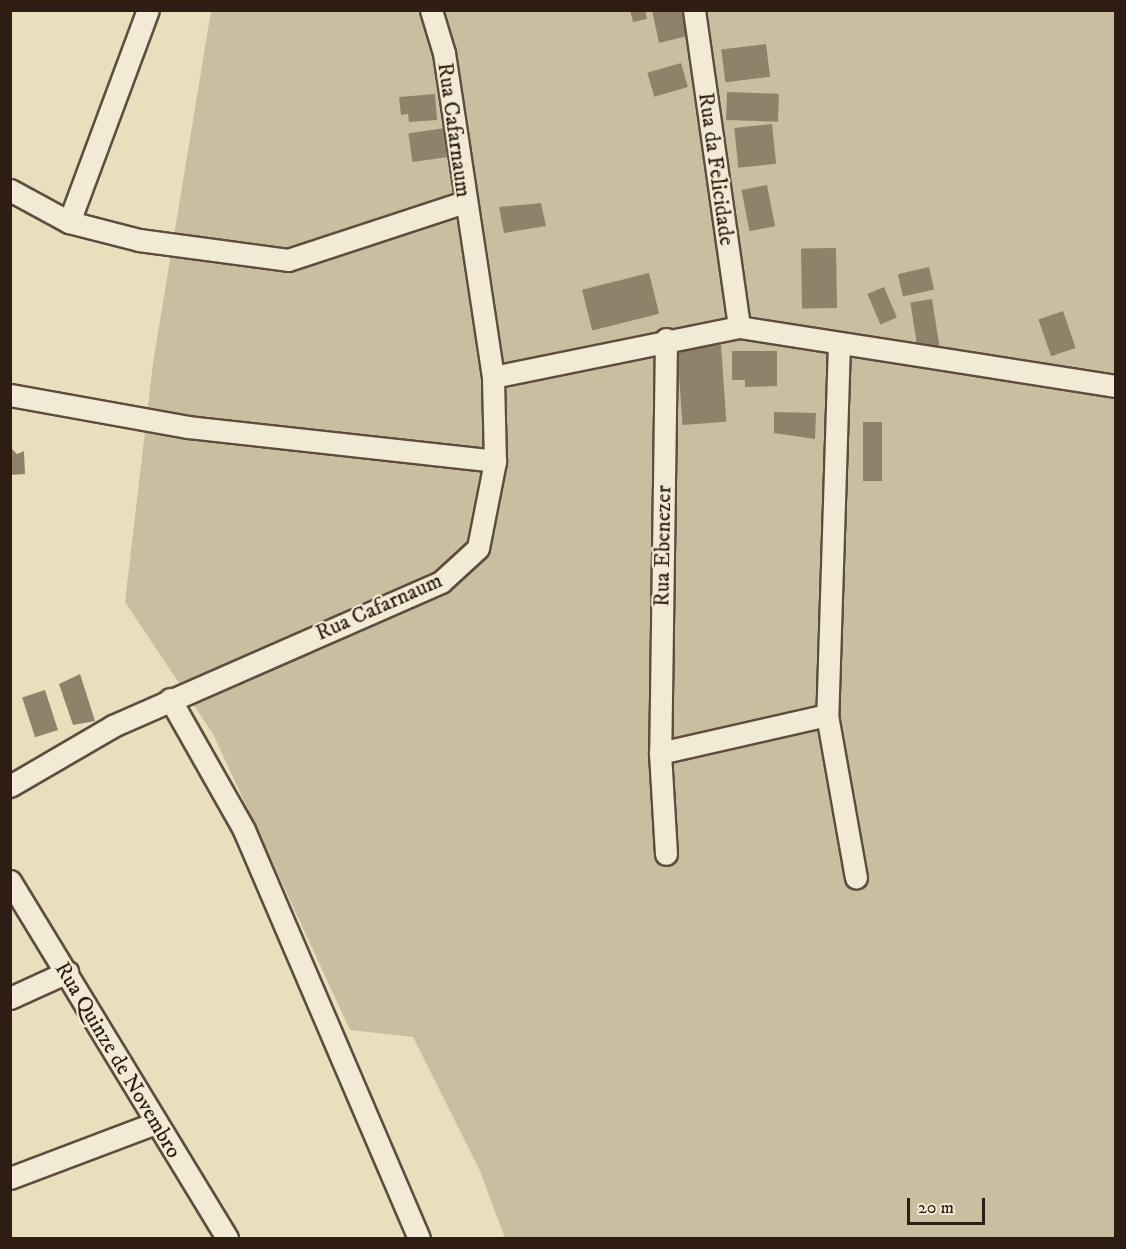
<!DOCTYPE html>
<style>
body{margin:0}
#map{position:relative;width:1126px;height:1249px;overflow:hidden;background:#eadfbd;font-family:"IM FELL DW Pica",serif}
div>[style]{position:absolute}
[style*='--x']{left:calc(var(--x)*1px);top:calc(var(--y)*1px);width:calc(var(--w)*1px);rotate:calc(var(--a)*1deg)}
.green>*{inset:0;background:#cabea0}
.building>*{inset:0;background:#90816b;transform-origin:0 0}
.roads{filter:drop-shadow(2px 0 #5e4d3e) drop-shadow(-2px 0 #5e4d3e) drop-shadow(0 2px #5e4d3e) drop-shadow(0 -2px #5e4d3e)}
.street>*{height:21px;margin:-10.5px;padding:0 10.5px;transform-origin:10.5px;border-radius:10.5px;background:#f1ead4}
span{translate:-50% -50%;white-space:nowrap;text-align:center;line-height:1.15;-webkit-text-stroke:4.5px #f1ead4;paint-order:stroke}
.street-label{font-size:22px;color:#2f1c13}
.frame{position:absolute;inset:0;border:12px solid #2f1c13;pointer-events:none}
.scale{position:absolute;left:907px;top:1198px;width:78px;height:27px;box-sizing:border-box;border:3px solid #2f1c13;border-top:0;padding-left:8px;font-size:18px;line-height:21px;white-space:nowrap;color:#2f1c13;-webkit-text-stroke:4px #f1ead4;paint-order:stroke}
</style>
<div id="map">
<div class="green">
<i style="clip-path:polygon(211px 11px,1115px 11px,1115px 1238px,505px 1238px,480px 1171px,413px 1037px,350px 1030px,213px 734px,125px 602px,153px 363px)"></i>
</div>
<div class="building">
<i style="clip-path:polygon(630px 10px,645px 10px,647px 19px,633px 22px)"></i>
<i style="clip-path:polygon(652px 10px,681px 10px,687px 36px,659px 43px)"></i>
<i style="left:766px;top:44px;width:33px;height:45px;rotate:83deg"></i>
<i style="left:681px;top:63px;width:25px;height:35px;rotate:74deg"></i>
<i style="left:727px;top:92px;width:52px;height:28px;rotate:2deg"></i>
<i style="clip-path:polygon(435px 94px,437px 120px,409px 122px,408px 114px,401px 115px,399px 97px)"></i>
<i style="left:772px;top:124px;width:40px;height:38px;rotate:84deg"></i>
<i style="left:446px;top:128px;width:29px;height:38px;rotate:82deg"></i>
<i style="left:767px;top:185px;width:42px;height:26px;rotate:79deg"></i>
<i style="clip-path:polygon(541px 203px,546px 226px,504px 233px,499px 207px)"></i>
<i style="left:836px;top:248px;width:60px;height:35px;rotate:89deg"></i>
<i style="left:929px;top:267px;width:23px;height:32px;rotate:77deg"></i>
<i style="left:649px;top:273px;width:42px;height:69px;rotate:76deg"></i>
<i style="left:884px;top:287px;width:33px;height:18px;rotate:67deg"></i>
<i style="left:932px;top:299px;width:47px;height:22px;rotate:81deg"></i>
<i style="left:1063px;top:311px;width:39px;height:26px;rotate:71deg"></i>
<i style="left:721px;top:345px;width:77px;height:44px;rotate:86deg"></i>
<i style="clip-path:polygon(732px 351px,777px 351px,777px 386px,745px 387px,745px 380px,732px 380px)"></i>
<i style="clip-path:polygon(774px 412px,816px 413px,815px 439px,774px 433px)"></i>
<i style="left:863px;top:422px;width:19px;height:59px"></i>
<i style="clip-path:polygon(10px 447px,17px 454px,24px 451px,25px 474px,10px 475px)"></i>
<i style="clip-path:polygon(80px 674px,95px 721px,73px 725px,59px 684px)"></i>
<i style="left:45px;top:690px;width:42px;height:24px;rotate:72deg"></i>
</div>
<div class="roads">
<div class="street">
<i style="--x:694;--y:10;--w:320;--a:81.9"></i>
<i style="--x:10;--y:190;--w:67;--a:28.5"></i>
<i style="--x:69;--y:222;--w:72;--a:14.4"></i>
<i style="--x:139;--y:240;--w:150;--a:7.6"></i>
<i style="--x:288;--y:260;--w:185;--a:-18.2"></i>
<i style="--x:69;--y:222;--w:226;--a:-69.6"></i>
<i style="--x:666;--y:339;--w:414;--a:90.8"></i>
<i style="--x:660;--y:753;--w:101;--a:86.6"></i>
<i style="--x:839;--y:343;--w:372;--a:91.8"></i>
<i style="--x:827;--y:715;--w:165;--a:79.9"></i>
<i style="--x:493;--y:377;--w:251;--a:-11.5"></i>
<i style="--x:739;--y:327;--w:382;--a:8.9"></i>
<i style="--x:10;--y:395;--w:181;--a:10.2"></i>
<i style="--x:188;--y:427;--w:309;--a:6.3"></i>
<i style="--x:170;--y:699;--w:150;--a:60.5"></i>
<i style="--x:244;--y:830;--w:444;--a:66.8"></i>
<i style="--x:660;--y:753;--w:171;--a:-12.8"></i>
<i style="--x:10;--y:786;--w:119;--a:-30.2"></i>
<i style="--x:113;--y:726;--w:358;--a:-23.7"></i>
<i style="--x:441;--y:582;--w:50;--a:-42.6"></i>
<i style="--x:478;--y:548;--w:89;--a:-78.9"></i>
<i style="--x:495;--y:461;--w:84;--a:-91.4"></i>
<i style="--x:493;--y:377;--w:328;--a:-98.6"></i>
<i style="--x:444;--y:53;--w:45;--a:-106.8"></i>
<i style="--x:10;--y:881;--w:418;--a:58.7"></i>
<i style="--x:10;--y:998;--w:63;--a:-24.5"></i>
<i style="--x:10;--y:1178;--w:153;--a:-20.7"></i>
</div>
</div>
<div class="street-label">
<span style="left:454px;top:130px;rotate:82deg">Rua Cafarnaum</span>
<span style="left:716px;top:169px;rotate:82deg">Rua da Felicidade</span>
<span style="left:663px;top:546px;rotate:-89deg">Rua Ebenezer</span>
<span style="left:379px;top:607px;rotate:-24deg">Rua Cafarnaum</span>
<span style="left:118px;top:1060px;rotate:59deg">Rua Quinze de Novembro</span>
</div>
<div class="frame"></div>
<div class="scale">20 m</div>
</div>
